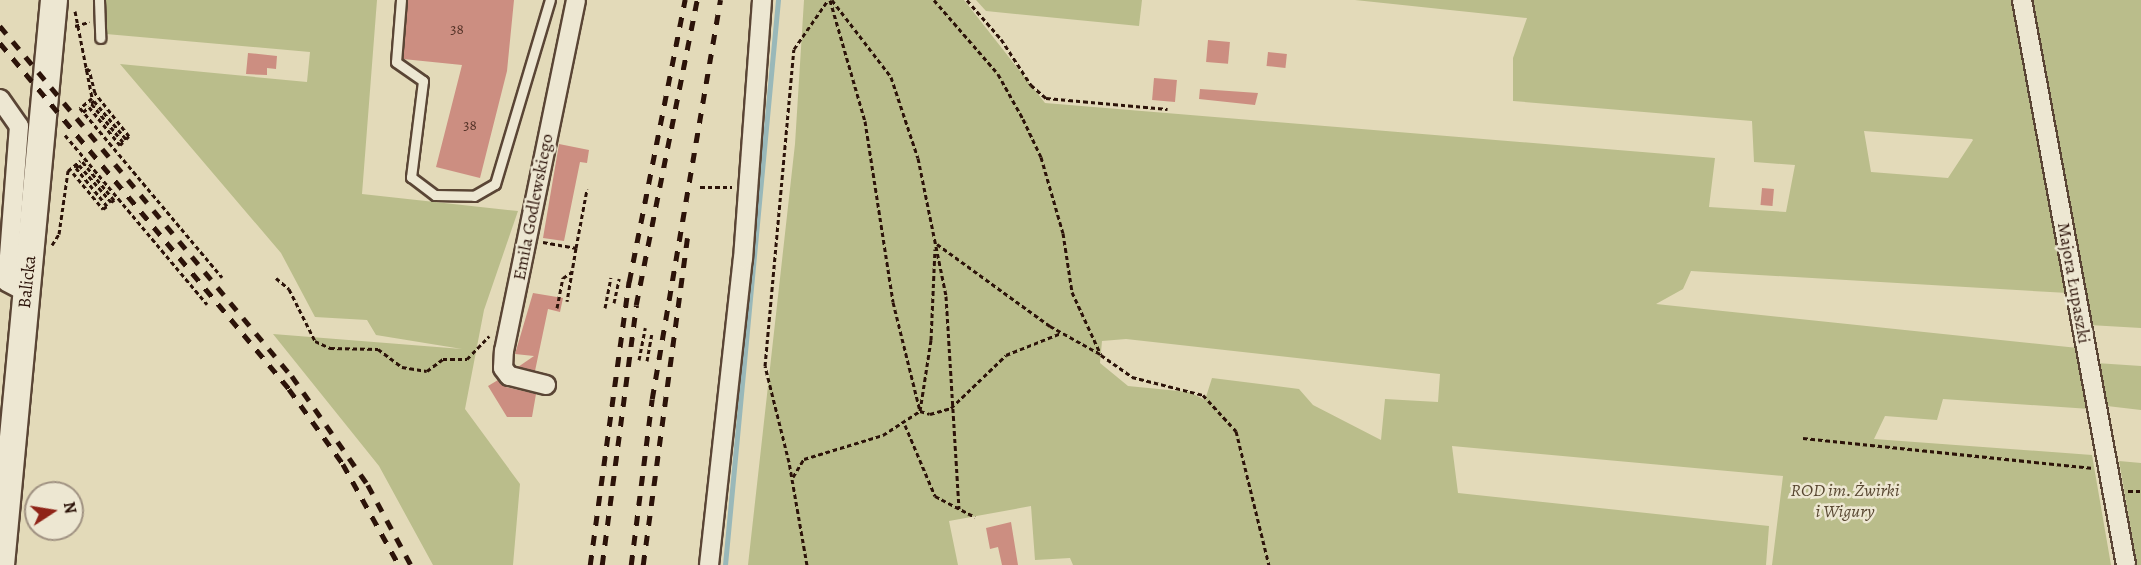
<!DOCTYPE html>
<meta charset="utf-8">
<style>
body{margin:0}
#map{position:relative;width:2141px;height:565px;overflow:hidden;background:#e3dab9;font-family:Alegreya,serif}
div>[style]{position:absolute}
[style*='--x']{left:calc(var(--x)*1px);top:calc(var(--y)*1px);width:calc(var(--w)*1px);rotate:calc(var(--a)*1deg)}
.green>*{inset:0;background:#babd8b}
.stream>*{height:4.5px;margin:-2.25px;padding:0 2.25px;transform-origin:2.25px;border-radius:2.25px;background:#99b8b9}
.building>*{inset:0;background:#cc8e81;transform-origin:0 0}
.path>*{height:3px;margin-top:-1.5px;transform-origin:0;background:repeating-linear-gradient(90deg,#2c1309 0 4.5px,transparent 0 7.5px)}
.roads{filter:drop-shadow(2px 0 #5a4535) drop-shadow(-2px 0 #5a4535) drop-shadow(0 2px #5a4535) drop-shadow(0 -2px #5a4535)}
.lane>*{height:9px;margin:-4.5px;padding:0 4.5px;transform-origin:4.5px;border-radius:4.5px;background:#ede7d2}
.street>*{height:18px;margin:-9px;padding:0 9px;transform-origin:9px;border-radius:9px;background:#ede7d2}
.secondary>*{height:26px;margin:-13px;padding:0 13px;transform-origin:13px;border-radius:13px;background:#ede7d2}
.rail>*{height:4.5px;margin-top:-2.25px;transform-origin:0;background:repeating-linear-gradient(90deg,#2c1309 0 10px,transparent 0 20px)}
span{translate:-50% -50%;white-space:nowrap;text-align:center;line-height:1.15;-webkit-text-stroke:5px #ede7d2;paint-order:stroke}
.number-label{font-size:15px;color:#543227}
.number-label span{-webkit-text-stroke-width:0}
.street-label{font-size:18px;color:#2c1309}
.park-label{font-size:18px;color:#574630;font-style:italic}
.north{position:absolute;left:24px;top:481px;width:60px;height:60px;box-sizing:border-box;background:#ede7d2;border:2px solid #a09282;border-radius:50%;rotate:78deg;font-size:16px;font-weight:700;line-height:24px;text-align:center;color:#2c1309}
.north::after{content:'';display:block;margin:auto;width:21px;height:27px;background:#8f2418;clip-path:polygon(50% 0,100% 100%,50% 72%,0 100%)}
</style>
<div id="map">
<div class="green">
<i style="clip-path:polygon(106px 0,377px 0,362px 194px,518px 211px,484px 310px,465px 409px,520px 484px,513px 565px,433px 565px,379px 466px,273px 334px,462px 349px,376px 335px,367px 320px,315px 317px,281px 253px,120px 64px,307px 82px,310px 52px,106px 34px)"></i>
<i style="clip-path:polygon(evenodd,804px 0,964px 0,1045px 103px,1715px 158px,1709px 207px,1786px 212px,1795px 165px,1754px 162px,1752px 121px,1513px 101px,1513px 58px,1527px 18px,1355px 0,2011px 0,2068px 293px,1691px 271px,1683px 289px,1656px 304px,2078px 348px,2090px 409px,1943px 399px,1937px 420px,1885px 416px,1874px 439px,2092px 455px,2111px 565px,1772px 565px,1783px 476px,1452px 446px,1458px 493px,1769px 526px,1766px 565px,1073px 565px,1070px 558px,1035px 560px,1031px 506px,949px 521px,958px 565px,748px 565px,795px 144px,804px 0,1864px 131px,1972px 139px,1973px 140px,1948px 178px,1871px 172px,1864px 131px,804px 0,1126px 339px,1440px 374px,1438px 402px,1385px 399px,1381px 440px,1313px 405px,1299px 389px,1212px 378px,1205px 400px,1189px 392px,1128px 386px,1100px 363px,1102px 341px,1126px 339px)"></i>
<i style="clip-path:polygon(976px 0,1142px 0,1139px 26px,986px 11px)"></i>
<i style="clip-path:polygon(2031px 0,2141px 0,2141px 328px,2089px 325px)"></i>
<i style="clip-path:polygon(2096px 363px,2141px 366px,2141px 410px,2107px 406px)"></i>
<i style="clip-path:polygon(2119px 461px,2141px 463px,2141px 565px,2137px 565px)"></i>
</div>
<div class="stream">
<i style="--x:725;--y:565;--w:567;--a:-84.64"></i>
</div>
<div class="building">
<i style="clip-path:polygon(408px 0,514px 0,507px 71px,480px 178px,436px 167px,462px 65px,403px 59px)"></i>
<i style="left:1208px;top:40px;width:22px;height:22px;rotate:5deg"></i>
<i style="left:1268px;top:52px;width:19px;height:14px;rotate:6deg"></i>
<i style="clip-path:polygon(248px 53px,277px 56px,276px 69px,267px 68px,267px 75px,246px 74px)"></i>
<i style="left:1154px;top:78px;width:23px;height:22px;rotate:5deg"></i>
<i style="clip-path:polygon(1200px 89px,1258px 93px,1255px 105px,1199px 99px)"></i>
<i style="clip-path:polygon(559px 144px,589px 150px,587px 163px,580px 162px,564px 241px,543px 238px)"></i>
<i style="left:1762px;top:188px;width:12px;height:17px;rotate:5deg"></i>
<i style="clip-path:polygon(533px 293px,563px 298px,560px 312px,548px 309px,535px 371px,518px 367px,534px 356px,515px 354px)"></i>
<i style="clip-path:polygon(498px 380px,506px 387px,536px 394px,532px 417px,507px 417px,488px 386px)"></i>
<i style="clip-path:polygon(1011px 522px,1018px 565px,1002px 565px,998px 547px,990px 549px,986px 528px)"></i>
</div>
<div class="path">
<i style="--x:830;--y:0;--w:126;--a:73.9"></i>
<i style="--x:865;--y:121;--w:183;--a:81.2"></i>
<i style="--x:893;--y:302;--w:112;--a:76.1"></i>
<i style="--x:832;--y:0;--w:97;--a:52.5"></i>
<i style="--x:891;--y:77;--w:85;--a:71.6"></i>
<i style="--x:918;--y:158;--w:141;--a:78.5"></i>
<i style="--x:946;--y:296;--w:213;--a:86.5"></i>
<i style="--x:934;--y:0;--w:98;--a:49.1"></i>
<i style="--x:998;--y:74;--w:51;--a:60.9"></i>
<i style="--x:1023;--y:119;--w:42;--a:64.7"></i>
<i style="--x:1041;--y:157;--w:79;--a:73.9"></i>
<i style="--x:1063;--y:233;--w:60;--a:81.3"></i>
<i style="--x:1072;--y:292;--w:69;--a:65.3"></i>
<i style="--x:1101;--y:355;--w:38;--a:35"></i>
<i style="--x:1132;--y:377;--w:73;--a:14.2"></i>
<i style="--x:1203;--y:395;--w:49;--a:47.5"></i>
<i style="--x:1236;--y:431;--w:138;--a:76.2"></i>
<i style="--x:967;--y:0;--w:52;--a:48.9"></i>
<i style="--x:1001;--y:39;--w:55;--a:56.9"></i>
<i style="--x:1031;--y:85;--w:20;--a:41"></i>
<i style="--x:1046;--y:98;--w:122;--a:5.2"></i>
<i style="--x:75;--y:11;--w:89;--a:78.9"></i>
<i style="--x:92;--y:98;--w:16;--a:140"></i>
<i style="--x:80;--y:108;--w:221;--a:50"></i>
<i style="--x:75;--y:26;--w:15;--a:-16"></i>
<i style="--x:83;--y:112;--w:8;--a:-40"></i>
<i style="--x:89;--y:107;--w:49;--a:50.8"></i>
<i style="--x:120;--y:145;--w:4;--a:-45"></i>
<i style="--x:123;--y:142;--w:50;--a:-129.4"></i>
<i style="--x:91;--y:103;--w:4;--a:-34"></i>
<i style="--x:94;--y:101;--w:50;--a:49.9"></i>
<i style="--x:126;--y:139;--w:4;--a:-45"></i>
<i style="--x:129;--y:136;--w:55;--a:-128.3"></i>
<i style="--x:95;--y:93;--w:25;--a:-104"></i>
<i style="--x:89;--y:69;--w:4;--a:166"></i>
<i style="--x:65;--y:135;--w:221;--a:50"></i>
<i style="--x:73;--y:173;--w:47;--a:50.2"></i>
<i style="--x:103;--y:209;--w:5;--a:-37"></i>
<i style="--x:107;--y:206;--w:49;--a:-129.2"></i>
<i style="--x:76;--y:168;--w:4;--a:-45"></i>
<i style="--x:79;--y:165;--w:49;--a:49.1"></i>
<i style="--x:111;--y:202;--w:4;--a:-34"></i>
<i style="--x:114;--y:200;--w:52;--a:-129.5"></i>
<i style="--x:700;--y:187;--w:32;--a:0"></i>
<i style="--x:543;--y:242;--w:34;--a:10"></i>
<i style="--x:576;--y:248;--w:54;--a:99.6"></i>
<i style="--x:937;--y:244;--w:140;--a:36"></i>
<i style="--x:1050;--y:326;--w:57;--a:29.2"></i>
<i style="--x:52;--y:245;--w:13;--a:-58"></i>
<i style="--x:59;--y:234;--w:64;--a:-81.9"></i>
<i style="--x:68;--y:171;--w:16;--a:-40"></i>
<i style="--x:576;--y:248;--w:60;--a:-79.4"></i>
<i style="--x:276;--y:278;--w:17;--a:40"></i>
<i style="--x:289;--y:289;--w:58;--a:63.4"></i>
<i style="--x:315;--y:341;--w:17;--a:25"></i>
<i style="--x:330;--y:348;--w:48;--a:1.2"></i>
<i style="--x:378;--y:349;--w:30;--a:37"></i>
<i style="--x:402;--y:367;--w:25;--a:9"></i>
<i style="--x:427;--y:371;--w:20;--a:-37"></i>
<i style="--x:443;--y:359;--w:24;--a:0"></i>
<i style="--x:467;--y:359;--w:32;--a:-46"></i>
<i style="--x:614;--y:303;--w:25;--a:-78"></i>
<i style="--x:557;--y:308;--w:31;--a:-79"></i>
<i style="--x:563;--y:278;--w:11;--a:-34"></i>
<i style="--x:605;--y:308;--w:31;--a:-79"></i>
<i style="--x:639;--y:360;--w:33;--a:-79"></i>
<i style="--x:647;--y:361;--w:27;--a:-80"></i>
<i style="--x:920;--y:411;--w:10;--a:17"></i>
<i style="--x:930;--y:414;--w:22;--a:-16"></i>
<i style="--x:951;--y:408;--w:76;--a:-43.9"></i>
<i style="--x:1006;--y:355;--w:59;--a:-21.8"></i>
<i style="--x:905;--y:425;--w:77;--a:67.1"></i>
<i style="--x:935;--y:496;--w:45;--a:27.7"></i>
<i style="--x:1803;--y:438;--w:292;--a:5.9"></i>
<i style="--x:793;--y:477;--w:21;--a:-59"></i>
<i style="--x:804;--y:459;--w:83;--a:-16.9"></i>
<i style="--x:883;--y:435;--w:44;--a:-33"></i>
<i style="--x:920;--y:411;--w:72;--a:-81.2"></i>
<i style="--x:931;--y:340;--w:91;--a:-87.5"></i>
<i style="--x:2128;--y:491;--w:13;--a:0"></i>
<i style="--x:807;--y:565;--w:105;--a:-99.9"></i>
<i style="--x:789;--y:462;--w:99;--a:-104"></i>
<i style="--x:765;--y:366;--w:318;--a:-84.8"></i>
<i style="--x:794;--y:49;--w:60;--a:-55.2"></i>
</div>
<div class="roads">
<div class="lane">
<i style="--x:99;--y:0;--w:38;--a:88"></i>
<i style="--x:401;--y:0;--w:62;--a:94.6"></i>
<i style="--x:396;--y:62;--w:33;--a:35"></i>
<i style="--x:423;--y:81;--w:97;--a:97.1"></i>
<i style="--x:411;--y:177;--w:30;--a:37"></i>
<i style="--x:435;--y:195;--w:39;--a:1"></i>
<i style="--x:474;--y:196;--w:24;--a:-30"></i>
<i style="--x:495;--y:184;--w:192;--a:-73.4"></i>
</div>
<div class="street">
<i style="--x:2022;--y:0;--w:574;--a:79.57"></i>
<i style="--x:0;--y:99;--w:33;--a:55"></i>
<i style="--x:19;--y:126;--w:156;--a:94.4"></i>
<i style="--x:7;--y:282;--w:21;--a:28"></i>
<i style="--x:546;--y:385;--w:38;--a:-166"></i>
<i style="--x:509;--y:376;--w:10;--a:-127"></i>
<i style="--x:503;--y:368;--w:17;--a:-87"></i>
<i style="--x:504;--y:351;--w:358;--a:-78.4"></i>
<i style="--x:709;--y:565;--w:308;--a:-83.7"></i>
<i style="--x:743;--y:259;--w:260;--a:-85.8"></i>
</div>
<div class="secondary">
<i style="--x:1;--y:565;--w:567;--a:-84.64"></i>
</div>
</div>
<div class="rail">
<i style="--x:0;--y:26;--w:456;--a:50.2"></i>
<i style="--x:292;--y:376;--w:133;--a:55.1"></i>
<i style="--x:368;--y:485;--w:91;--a:61.7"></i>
<i style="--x:0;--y:43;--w:451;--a:50.1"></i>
<i style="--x:289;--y:389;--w:92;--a:54.2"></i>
<i style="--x:343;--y:464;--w:115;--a:61"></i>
<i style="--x:590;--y:565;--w:286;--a:-82.2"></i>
<i style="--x:629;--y:282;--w:288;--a:-78.8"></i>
<i style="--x:602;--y:565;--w:262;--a:-82.5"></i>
<i style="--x:636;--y:305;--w:311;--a:-78.7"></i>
<i style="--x:631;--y:565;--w:167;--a:-82.8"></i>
<i style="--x:652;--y:399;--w:405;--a:-80.3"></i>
<i style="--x:643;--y:565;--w:330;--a:-82.3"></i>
</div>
<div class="number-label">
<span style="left:457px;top:30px">38</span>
<span style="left:470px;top:126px">38</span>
</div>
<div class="street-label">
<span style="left:533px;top:207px;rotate:-79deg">Emila Godlewskiego</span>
<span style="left:27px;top:282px;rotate:-84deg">Balicka</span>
<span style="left:2074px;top:283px;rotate:80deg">Majora Łupaszki</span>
</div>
<div class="park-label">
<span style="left:1845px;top:501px">ROD im. Żwirki<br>i Wigury</span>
</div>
<div class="north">N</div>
</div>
